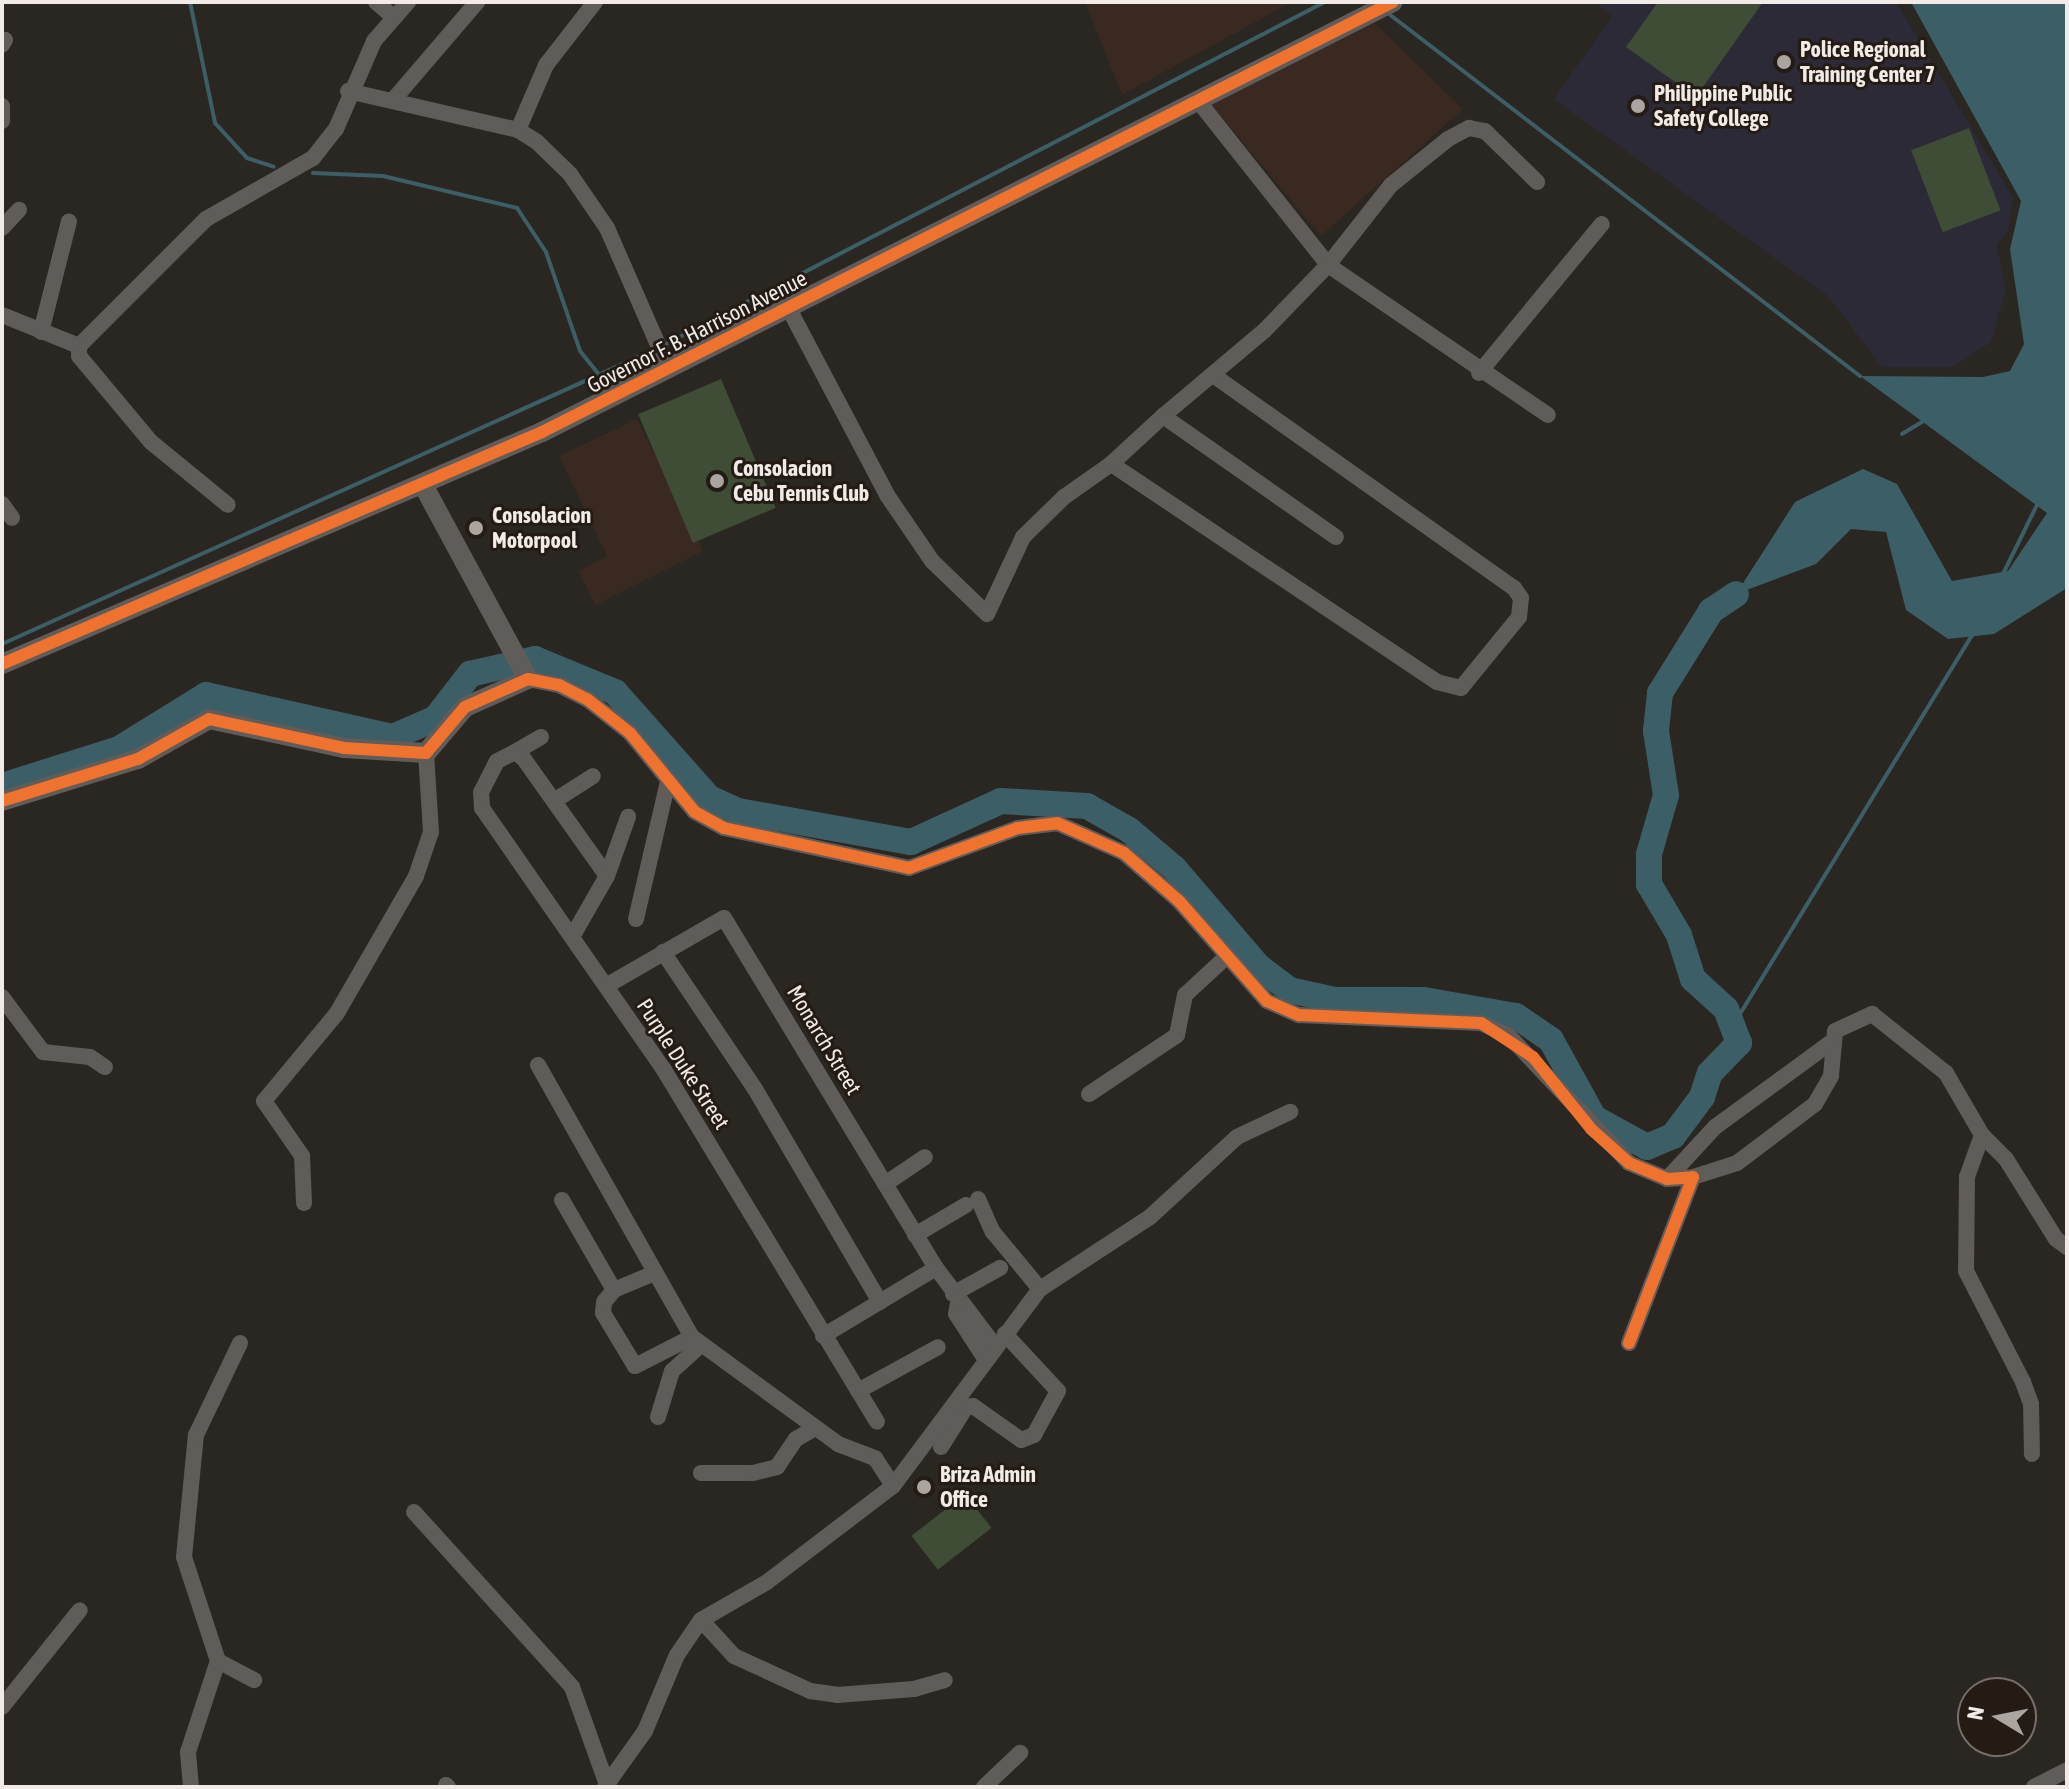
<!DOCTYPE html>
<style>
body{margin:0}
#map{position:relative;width:2069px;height:1789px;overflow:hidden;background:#2a2622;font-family:"Asap Condensed",sans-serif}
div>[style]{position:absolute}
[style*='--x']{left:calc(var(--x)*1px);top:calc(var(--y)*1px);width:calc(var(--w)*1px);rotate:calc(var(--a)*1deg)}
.commercial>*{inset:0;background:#2d2a38}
.education>*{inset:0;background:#392920}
.green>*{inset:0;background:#3f4c36;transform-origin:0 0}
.water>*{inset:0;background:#3c5e66}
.stream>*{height:4px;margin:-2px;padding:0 2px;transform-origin:2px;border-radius:2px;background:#3c5e66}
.river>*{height:26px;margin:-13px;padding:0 13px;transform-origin:13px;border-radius:13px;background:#3c5e66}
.minor>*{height:16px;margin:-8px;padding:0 8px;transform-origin:8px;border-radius:8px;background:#5f5c5a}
.tertiary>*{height:20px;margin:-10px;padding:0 10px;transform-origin:10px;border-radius:10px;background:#5f5c5a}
.cycleway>*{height:12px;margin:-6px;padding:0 6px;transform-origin:6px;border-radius:6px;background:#ef722f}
.dots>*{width:22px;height:22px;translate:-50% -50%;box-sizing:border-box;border:4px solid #241b15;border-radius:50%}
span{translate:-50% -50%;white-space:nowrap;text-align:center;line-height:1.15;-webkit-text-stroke:6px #241b15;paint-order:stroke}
.poi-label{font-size:22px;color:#f1eae6;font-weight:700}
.left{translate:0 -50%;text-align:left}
.street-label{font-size:22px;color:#f1eae6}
.frame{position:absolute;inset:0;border:4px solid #f1eae6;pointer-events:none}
.north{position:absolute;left:1957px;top:1677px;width:80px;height:80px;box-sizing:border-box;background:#241b15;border:2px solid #766e69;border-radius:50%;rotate:280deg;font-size:22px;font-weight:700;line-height:32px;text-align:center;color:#f1eae6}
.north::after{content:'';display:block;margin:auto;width:28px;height:36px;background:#aba5a1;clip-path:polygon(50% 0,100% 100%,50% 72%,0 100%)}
</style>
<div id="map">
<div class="commercial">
<i style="clip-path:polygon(1595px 2px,1896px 2px,2013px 198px,2008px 229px,1997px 245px,2006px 289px,1991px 342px,1953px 367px,1882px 367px,1829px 297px,1554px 99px,1612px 16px)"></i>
</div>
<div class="education">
<i style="clip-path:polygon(1085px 2px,1292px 2px,1122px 95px)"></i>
<i style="clip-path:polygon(1375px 23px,1463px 109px,1321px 236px,1210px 103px)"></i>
<i style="clip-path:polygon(637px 419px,703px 551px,595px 605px,579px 571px,607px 556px,559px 456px)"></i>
</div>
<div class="green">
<i style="clip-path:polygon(1658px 2px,1763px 2px,1696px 97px,1626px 47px)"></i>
<i style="left:1969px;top:128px;width:88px;height:62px;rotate:69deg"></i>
<i style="left:721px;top:379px;width:140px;height:90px;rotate:67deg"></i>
<i style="left:965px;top:1494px;width:43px;height:68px;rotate:52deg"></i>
</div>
<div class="water">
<i style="clip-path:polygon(1911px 2px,2067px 2px,2067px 588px,1994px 634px,1948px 639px,1906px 610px,1886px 532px,1851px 529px,1816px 564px,1736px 594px,1795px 502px,1863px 469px,1897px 484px,1952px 581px,2008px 571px,2047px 513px,1860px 376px,1983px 377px,2010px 371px,2024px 344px,2010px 249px,2021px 201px)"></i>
</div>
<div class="stream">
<i style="--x:190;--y:2;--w:124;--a:78.3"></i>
<i style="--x:215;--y:123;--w:47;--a:47.6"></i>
<i style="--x:247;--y:158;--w:28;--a:18"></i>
<i style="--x:1389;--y:14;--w:594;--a:37.55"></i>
<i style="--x:313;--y:173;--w:70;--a:2.5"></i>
<i style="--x:383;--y:176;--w:138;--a:13.4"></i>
<i style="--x:517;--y:208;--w:53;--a:56.6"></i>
<i style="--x:546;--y:252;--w:105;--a:71"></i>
<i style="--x:580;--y:351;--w:35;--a:51"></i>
<i style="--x:664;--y:345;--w:745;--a:-27.43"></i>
<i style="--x:1902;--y:434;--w:29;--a:-31"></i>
<i style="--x:2003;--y:574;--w:79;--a:-63.8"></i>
<i style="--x:2;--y:644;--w:717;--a:-24.28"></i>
<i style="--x:1735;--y:1022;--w:457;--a:-58.5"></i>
</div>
<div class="river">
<i style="--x:2;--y:786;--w:123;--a:-17.5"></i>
<i style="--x:119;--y:749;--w:102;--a:-31.8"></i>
<i style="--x:206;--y:695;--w:192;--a:12.7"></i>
<i style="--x:393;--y:737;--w:47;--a:-23.8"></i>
<i style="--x:436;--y:718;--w:56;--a:-52.3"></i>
<i style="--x:470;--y:674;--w:67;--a:-13"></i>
<i style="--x:535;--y:659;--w:87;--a:22.4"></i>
<i style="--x:615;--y:692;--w:142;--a:48.4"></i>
<i style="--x:709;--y:798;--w:32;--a:24"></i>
<i style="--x:738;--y:811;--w:176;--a:10.2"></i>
<i style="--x:911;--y:842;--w:99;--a:-24.5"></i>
<i style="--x:1001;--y:801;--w:86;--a:3.3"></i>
<i style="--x:1087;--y:806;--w:48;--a:29.7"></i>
<i style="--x:1129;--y:830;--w:59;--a:40.2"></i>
<i style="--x:1174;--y:868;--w:130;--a:49.4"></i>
<i style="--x:1259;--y:967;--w:38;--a:37"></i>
<i style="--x:1289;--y:990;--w:47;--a:12.3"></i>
<i style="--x:1335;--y:1000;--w:89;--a:0"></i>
<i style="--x:1424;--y:1000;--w:93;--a:9.9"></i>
<i style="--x:1516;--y:1016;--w:42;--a:34.4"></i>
<i style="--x:1551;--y:1040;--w:89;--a:61.1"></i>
<i style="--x:1594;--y:1118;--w:60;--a:28.7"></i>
<i style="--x:1647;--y:1147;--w:28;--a:-23"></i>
<i style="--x:1673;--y:1136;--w:49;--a:-53.4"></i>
<i style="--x:1702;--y:1097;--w:25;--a:-72"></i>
<i style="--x:1710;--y:1073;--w:42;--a:-46"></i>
<i style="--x:1739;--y:1043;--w:36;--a:-111"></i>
<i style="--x:1726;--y:1009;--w:45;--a:-137.7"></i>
<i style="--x:1693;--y:979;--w:46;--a:-107.7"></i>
<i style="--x:1679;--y:935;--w:59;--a:-120.5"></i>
<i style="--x:1649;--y:884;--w:30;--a:-90"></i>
<i style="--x:1649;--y:854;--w:61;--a:-73.9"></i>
<i style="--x:1666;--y:795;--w:65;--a:-98.9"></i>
<i style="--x:1656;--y:731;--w:38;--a:-84"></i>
<i style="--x:1660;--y:693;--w:97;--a:-58.1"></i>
<i style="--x:1711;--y:611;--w:30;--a:-34"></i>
</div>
<div class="minor">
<i style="--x:376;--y:2;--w:21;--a:41"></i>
<i style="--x:2;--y:45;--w:6;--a:-59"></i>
<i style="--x:348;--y:91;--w:174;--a:12.9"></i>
<i style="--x:518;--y:130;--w:22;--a:32"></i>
<i style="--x:537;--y:142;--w:46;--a:44.1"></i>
<i style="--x:570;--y:174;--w:65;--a:55.6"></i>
<i style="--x:607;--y:228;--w:155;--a:66.4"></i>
<i style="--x:394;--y:99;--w:128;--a:-49.4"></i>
<i style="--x:1199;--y:102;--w:208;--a:51.6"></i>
<i style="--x:1328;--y:265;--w:266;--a:34.3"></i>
<i style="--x:2;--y:106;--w:15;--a:90"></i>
<i style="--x:518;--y:130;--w:71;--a:-66.7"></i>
<i style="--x:546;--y:65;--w:80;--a:-52.1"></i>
<i style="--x:2;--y:228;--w:25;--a:-47"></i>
<i style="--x:788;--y:307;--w:212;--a:62.2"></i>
<i style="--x:887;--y:495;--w:80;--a:55.7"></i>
<i style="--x:932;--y:561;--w:76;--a:43.9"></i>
<i style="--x:987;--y:614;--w:85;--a:-64.9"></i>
<i style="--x:1023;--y:537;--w:57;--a:-44.3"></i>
<i style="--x:1064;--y:497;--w:57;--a:-35.1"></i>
<i style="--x:2;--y:315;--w:83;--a:21.9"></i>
<i style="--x:41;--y:332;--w:114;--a:-75.8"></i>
<i style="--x:79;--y:346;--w:180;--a:-45"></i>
<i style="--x:206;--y:219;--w:123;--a:-29.7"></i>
<i style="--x:313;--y:158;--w:37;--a:-52"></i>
<i style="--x:336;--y:129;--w:96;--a:-66.6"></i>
<i style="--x:374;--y:41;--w:52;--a:-48.9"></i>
<i style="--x:79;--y:346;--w:10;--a:90"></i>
<i style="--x:79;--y:356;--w:112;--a:50.1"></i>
<i style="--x:151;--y:442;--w:99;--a:39.3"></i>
<i style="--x:1479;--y:373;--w:193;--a:-50.5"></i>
<i style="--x:1213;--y:375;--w:369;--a:35.3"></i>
<i style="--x:1514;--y:588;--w:12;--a:55"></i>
<i style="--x:1521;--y:598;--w:19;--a:96"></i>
<i style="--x:1519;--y:617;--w:92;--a:129.2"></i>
<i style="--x:1461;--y:688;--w:25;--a:-166"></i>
<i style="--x:1437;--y:682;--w:392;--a:-146.2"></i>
<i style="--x:1111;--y:464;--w:71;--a:-42.7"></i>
<i style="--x:1163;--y:416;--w:132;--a:-40.1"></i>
<i style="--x:1264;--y:331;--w:92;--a:-45.9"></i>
<i style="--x:1328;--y:265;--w:102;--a:-51.8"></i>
<i style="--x:1391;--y:185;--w:73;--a:-38.9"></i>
<i style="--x:1448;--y:139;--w:24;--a:-28"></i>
<i style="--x:1469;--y:128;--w:16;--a:11"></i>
<i style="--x:1485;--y:131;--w:73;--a:44.4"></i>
<i style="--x:1163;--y:416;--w:211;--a:35"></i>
<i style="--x:2;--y:504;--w:17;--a:54"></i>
<i style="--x:528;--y:679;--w:32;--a:11"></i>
<i style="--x:559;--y:685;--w:31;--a:27"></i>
<i style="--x:587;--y:699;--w:55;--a:38.3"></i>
<i style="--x:630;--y:733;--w:102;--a:50.6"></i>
<i style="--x:695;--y:812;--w:33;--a:29"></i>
<i style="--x:724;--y:828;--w:189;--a:12.2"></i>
<i style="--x:909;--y:868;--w:116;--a:-20.2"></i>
<i style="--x:1018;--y:828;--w:39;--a:-7"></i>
<i style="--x:1057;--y:823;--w:73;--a:24.1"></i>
<i style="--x:1124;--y:853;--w:73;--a:41.1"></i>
<i style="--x:1179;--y:901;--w:133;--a:48.7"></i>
<i style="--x:1267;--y:1001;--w:35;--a:24"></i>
<i style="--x:1299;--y:1015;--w:182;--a:2.5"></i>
<i style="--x:1481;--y:1023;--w:31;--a:25"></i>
<i style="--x:1509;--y:1036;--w:175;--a:46.6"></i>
<i style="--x:1629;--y:1163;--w:41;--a:22.8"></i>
<i style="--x:1667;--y:1179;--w:26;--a:-4"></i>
<i style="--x:1693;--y:1177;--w:178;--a:111.1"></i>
<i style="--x:515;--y:752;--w:30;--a:-30"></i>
<i style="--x:554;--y:801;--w:46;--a:-32.7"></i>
<i style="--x:607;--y:876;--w:143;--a:-125.4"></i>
<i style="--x:524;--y:759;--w:11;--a:-142"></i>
<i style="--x:515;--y:752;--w:20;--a:153"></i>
<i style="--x:497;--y:761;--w:35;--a:117"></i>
<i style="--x:481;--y:792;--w:16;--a:86"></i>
<i style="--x:482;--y:808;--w:319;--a:55.2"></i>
<i style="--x:664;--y:1070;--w:411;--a:58.8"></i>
<i style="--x:636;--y:919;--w:142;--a:-76.9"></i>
<i style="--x:572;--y:937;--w:70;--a:-60.2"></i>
<i style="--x:607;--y:876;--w:63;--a:-70.4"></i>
<i style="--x:663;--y:952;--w:165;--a:56.1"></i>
<i style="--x:755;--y:1089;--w:247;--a:59.6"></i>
<i style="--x:606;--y:986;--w:136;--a:-30"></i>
<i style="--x:724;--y:918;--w:409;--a:58.8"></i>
<i style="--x:936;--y:1268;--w:98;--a:52.9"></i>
<i style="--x:2;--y:997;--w:69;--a:53.3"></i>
<i style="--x:43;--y:1052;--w:47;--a:6.1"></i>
<i style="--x:90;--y:1057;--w:18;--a:34"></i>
<i style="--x:538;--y:1065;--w:313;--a:60.5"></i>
<i style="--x:692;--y:1337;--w:64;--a:153"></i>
<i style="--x:635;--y:1366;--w:62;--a:-121.1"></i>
<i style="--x:603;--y:1313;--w:11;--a:-85"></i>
<i style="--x:604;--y:1302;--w:16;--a:-50"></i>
<i style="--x:614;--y:1290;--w:41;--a:-22.8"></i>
<i style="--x:1089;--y:1094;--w:106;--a:-33.8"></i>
<i style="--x:1177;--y:1035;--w:41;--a:-78.7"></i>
<i style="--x:1185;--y:995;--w:54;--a:-42.8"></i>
<i style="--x:1982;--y:1135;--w:45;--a:109.7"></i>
<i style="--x:1967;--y:1177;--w:94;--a:90.6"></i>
<i style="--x:1966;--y:1271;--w:125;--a:62.8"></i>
<i style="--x:2023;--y:1382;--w:23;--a:70"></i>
<i style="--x:2031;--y:1404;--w:50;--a:88.9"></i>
<i style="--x:1693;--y:1177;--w:46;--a:-17.7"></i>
<i style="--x:1737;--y:1163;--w:98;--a:-37.1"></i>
<i style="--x:1815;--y:1104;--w:32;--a:-60"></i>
<i style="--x:1831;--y:1076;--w:45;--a:-84.9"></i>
<i style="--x:1835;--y:1031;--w:41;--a:-24.7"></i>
<i style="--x:1872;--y:1014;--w:95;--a:38.6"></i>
<i style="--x:1946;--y:1073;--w:72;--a:59.9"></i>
<i style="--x:1982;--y:1135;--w:34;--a:45"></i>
<i style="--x:2006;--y:1159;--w:94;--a:58"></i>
<i style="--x:2056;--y:1239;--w:14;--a:36"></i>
<i style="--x:1667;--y:1179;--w:71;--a:-47.3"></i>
<i style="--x:1715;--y:1127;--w:142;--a:-36.1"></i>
<i style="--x:885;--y:1184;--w:48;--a:-34"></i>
<i style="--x:978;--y:1199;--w:36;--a:66"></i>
<i style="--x:993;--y:1232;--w:74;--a:50.5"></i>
<i style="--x:562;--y:1200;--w:104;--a:60"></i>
<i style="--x:304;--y:1203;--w:47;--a:-92.4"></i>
<i style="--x:302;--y:1156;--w:67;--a:-124.6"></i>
<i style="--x:264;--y:1101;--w:114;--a:-50.3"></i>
<i style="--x:337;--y:1013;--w:158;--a:-60"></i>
<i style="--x:416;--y:876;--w:46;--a:-71.2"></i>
<i style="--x:431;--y:832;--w:79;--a:-93.6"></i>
<i style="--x:915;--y:1235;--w:59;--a:-30.5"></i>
<i style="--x:953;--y:1294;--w:54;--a:-29"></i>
<i style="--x:958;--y:1302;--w:12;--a:99"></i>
<i style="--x:956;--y:1314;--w:55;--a:56.9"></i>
<i style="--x:823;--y:1336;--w:132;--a:-31"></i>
<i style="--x:692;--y:1337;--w:181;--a:36.2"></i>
<i style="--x:838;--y:1444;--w:40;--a:21"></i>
<i style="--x:875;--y:1458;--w:33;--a:57"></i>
<i style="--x:858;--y:1391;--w:91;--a:-28.8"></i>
<i style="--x:658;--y:1417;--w:48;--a:-73.1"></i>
<i style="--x:672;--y:1371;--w:36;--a:-42"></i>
<i style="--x:941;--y:1447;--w:47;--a:-58"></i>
<i style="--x:966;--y:1407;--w:7;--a:-8"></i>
<i style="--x:973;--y:1406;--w:59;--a:35.3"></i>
<i style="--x:1021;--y:1440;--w:14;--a:-21"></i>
<i style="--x:1034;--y:1435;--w:50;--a:-61.4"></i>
<i style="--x:1058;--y:1391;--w:78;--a:-132.9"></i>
<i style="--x:701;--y:1473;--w:52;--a:0"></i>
<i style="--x:753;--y:1473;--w:25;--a:-14"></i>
<i style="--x:777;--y:1467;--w:34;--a:-56"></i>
<i style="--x:796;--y:1439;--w:22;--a:-30"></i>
<i style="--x:414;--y:1512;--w:236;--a:47.9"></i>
<i style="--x:572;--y:1687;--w:104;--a:70.3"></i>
<i style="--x:701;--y:1620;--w:49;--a:47.5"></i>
<i style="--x:734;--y:1656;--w:84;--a:24.7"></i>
<i style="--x:810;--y:1691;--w:27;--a:8"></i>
<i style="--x:837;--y:1695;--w:77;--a:-4.5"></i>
<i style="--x:914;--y:1689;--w:32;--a:-16"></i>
<i style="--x:218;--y:1661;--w:41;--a:27.8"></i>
<i style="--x:2;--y:1707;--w:124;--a:-51.2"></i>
<i style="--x:446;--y:1785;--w:3;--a:45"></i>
<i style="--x:191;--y:1787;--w:35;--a:-95"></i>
<i style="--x:188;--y:1752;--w:96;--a:-71.8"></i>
<i style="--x:218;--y:1661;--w:109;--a:-108.1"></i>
<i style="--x:184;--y:1557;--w:123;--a:-84.4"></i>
<i style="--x:196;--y:1435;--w:102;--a:-64.4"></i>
<i style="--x:605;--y:1787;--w:69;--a:-54.5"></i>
<i style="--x:645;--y:1731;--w:82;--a:-67.2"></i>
<i style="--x:677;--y:1655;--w:42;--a:-55.6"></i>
<i style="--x:701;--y:1620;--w:76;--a:-29.9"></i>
<i style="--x:767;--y:1582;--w:158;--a:-37.3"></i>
<i style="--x:893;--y:1486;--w:246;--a:-53.3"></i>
<i style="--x:1040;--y:1289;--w:131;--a:-33.2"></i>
<i style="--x:1150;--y:1217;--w:118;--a:-42.6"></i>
<i style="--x:1237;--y:1137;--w:59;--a:-25.3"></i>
<i style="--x:984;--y:1787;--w:50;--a:-43.4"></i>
<i style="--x:2034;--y:1787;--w:37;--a:-27"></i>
</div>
<div class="tertiary">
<i style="--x:2;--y:664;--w:588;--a:-23.25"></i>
<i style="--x:542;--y:432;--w:953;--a:-26.81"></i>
<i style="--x:2;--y:801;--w:142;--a:-17.2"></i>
<i style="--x:138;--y:759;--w:81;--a:-29.4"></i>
<i style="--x:209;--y:719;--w:138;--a:12.1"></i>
<i style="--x:344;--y:748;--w:82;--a:3.5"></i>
<i style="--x:426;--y:753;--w:60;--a:-49.7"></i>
<i style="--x:465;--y:707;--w:69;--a:-24"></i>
<i style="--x:528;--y:679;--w:221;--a:-118.4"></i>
</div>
<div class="cycleway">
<i style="--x:2;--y:664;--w:588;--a:-23.25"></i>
<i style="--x:542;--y:432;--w:953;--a:-26.81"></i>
<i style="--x:2;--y:801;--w:142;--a:-17.2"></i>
<i style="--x:138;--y:759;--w:81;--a:-29.4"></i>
<i style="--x:209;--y:719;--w:138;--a:12.1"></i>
<i style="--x:344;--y:748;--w:82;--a:3.5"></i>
<i style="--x:426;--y:753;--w:60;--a:-49.7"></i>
<i style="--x:465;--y:707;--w:69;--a:-24"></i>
<i style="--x:528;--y:679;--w:32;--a:11"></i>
<i style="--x:559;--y:685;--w:31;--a:27"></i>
<i style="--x:587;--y:699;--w:55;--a:38.3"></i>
<i style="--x:630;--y:733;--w:102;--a:50.6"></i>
<i style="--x:695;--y:812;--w:33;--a:29"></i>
<i style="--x:724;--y:828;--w:189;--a:12.2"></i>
<i style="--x:909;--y:868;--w:116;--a:-20.2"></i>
<i style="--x:1018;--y:828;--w:39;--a:-7"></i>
<i style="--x:1057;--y:823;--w:73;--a:24.1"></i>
<i style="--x:1124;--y:853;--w:73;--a:41.1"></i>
<i style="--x:1179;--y:901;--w:133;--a:48.7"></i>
<i style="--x:1267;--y:1001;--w:35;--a:24"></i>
<i style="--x:1299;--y:1015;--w:182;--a:2.5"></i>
<i style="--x:1481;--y:1023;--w:62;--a:33.2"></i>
<i style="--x:1533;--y:1057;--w:92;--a:51.1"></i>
<i style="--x:1591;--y:1129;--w:51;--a:41.8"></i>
<i style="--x:1629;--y:1163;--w:41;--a:22.8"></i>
<i style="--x:1667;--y:1179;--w:26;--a:-4"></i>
<i style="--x:1693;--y:1177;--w:178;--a:111.1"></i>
</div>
<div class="dots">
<i style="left:1784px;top:62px;background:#aba5a1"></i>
<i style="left:1638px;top:106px;background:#aba5a1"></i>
<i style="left:717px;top:481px;background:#aba5a1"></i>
<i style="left:476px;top:528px;background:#aba5a1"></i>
<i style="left:924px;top:1487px;background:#aba5a1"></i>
</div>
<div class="poi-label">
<span class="left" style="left:1800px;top:62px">Police Regional<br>Training Center 7</span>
<span class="left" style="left:1654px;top:106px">Philippine Public<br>Safety College</span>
<span class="left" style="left:733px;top:481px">Consolacion<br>Cebu Tennis Club</span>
<span class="left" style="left:492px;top:528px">Consolacion<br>Motorpool</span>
<span class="left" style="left:940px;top:1487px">Briza Admin<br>Office</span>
</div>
<div class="street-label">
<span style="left:697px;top:332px;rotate:-27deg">Governor F. B. Harrison Avenue</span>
<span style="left:824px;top:1040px;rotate:59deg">Monarch Street</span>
<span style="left:683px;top:1064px;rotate:57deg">Purple Duke Street</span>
</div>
<div class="frame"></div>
<div class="north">N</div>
</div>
